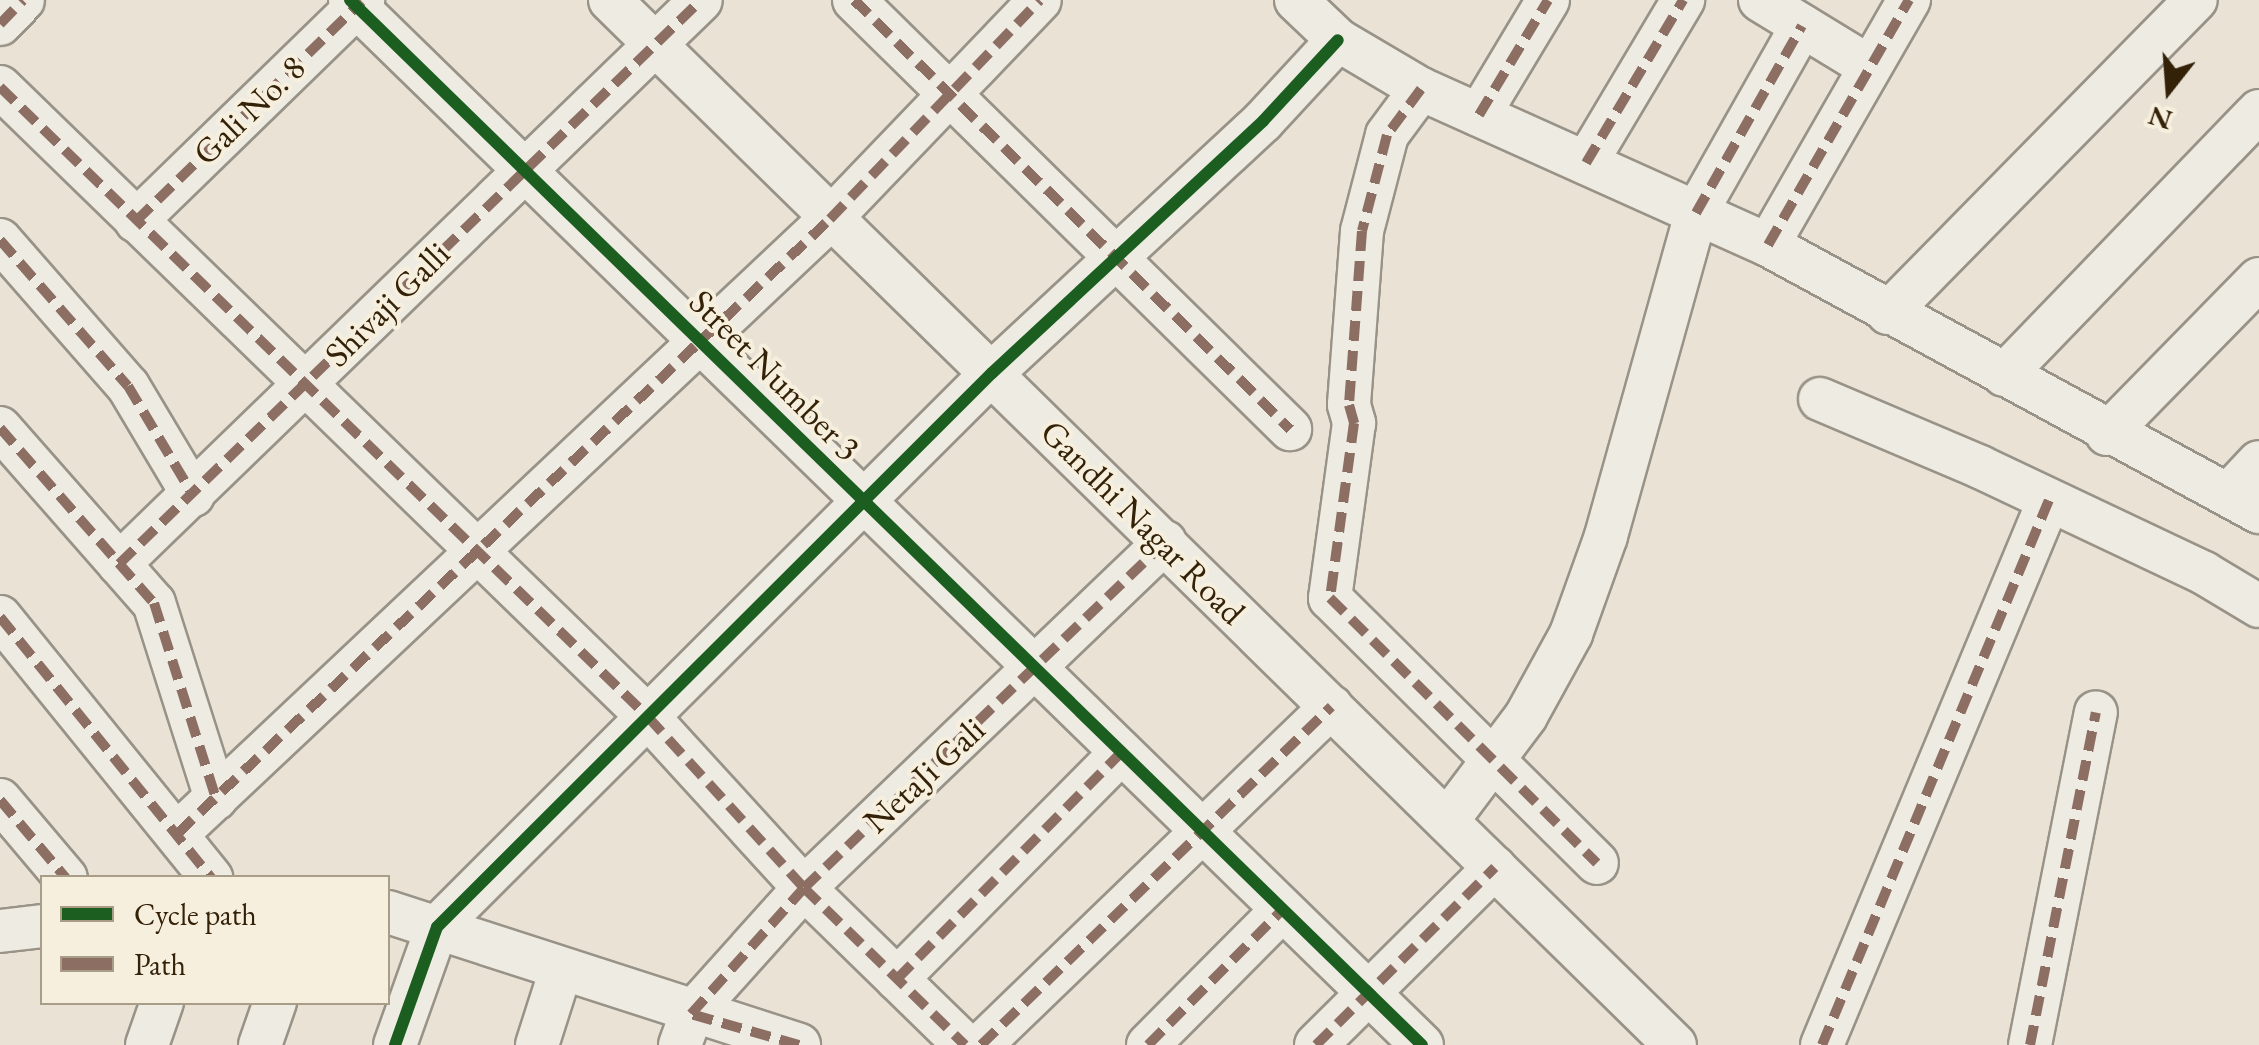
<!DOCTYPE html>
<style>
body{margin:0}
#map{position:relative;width:2259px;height:1045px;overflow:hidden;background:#eae3d5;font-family:"EB Garamond",serif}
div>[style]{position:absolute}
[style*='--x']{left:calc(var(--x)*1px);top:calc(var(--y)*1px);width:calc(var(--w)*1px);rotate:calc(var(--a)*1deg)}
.roads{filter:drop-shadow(2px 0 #989287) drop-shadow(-2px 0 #989287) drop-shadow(0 2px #989287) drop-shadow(0 -2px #989287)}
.minor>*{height:42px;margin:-21px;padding:0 21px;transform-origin:21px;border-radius:21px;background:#eeebe3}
.quiet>*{height:10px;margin-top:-5px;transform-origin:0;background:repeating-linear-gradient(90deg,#8d6e63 0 20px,transparent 0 30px)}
.cycleway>*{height:12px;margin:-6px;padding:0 6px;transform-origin:6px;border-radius:6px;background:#1b5e20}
span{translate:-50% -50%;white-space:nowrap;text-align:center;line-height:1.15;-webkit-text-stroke:8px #f7efde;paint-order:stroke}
.street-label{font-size:35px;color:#332108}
.legend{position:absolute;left:40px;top:875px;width:350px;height:130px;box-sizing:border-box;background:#f7efde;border:2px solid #a99d88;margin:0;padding:12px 18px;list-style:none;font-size:30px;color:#332108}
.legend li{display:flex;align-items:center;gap:20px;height:50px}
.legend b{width:50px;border:2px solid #a99d88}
.north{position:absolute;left:2119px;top:40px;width:100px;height:100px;-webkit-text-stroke:8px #f7efde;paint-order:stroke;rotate:197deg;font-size:28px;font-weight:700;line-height:40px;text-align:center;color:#332108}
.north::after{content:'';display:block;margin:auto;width:35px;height:45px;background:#332108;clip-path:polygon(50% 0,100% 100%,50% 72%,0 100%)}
</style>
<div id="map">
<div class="roads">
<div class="minor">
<i style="--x:350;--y:0;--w:1497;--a:44.27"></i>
<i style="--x:610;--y:0;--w:1492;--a:44.46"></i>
<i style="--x:854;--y:0;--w:612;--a:44.54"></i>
<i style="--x:1296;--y:0;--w:58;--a:43.6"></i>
<i style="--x:1338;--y:40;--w:96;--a:30.6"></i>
<i style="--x:1421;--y:89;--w:380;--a:24.2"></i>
<i style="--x:1768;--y:245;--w:559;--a:28.54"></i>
<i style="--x:1760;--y:0;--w:127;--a:31.4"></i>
<i style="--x:0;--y:24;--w:33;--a:-46"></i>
<i style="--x:0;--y:87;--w:904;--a:44.19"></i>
<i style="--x:648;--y:717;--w:231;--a:47.6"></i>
<i style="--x:804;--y:888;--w:225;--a:44.3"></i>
<i style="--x:1421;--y:89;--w:57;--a:126.5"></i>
<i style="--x:1387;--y:135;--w:99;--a:104.6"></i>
<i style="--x:1362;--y:231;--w:174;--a:94.3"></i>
<i style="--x:1349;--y:405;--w:19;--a:74"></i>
<i style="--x:1354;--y:423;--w:177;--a:97.8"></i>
<i style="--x:1330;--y:598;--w:376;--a:44.8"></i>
<i style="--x:1479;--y:115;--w:134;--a:-59"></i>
<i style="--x:1586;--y:163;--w:190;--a:-59.2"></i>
<i style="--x:136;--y:221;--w:317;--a:-44.2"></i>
<i style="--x:0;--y:240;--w:194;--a:48.8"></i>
<i style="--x:128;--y:386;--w:127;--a:59.2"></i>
<i style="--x:1768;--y:245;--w:283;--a:-60.1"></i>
<i style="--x:1888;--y:313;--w:439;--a:-45.5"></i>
<i style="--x:2004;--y:375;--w:367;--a:-46"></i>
<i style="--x:1820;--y:399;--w:174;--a:23"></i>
<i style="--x:1980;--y:467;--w:248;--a:25.3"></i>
<i style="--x:2204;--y:573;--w:64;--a:31"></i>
<i style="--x:0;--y:428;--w:233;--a:48.7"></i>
<i style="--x:154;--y:603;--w:205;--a:72.4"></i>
<i style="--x:2107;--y:434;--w:217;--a:-45.6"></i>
<i style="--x:2228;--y:495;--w:45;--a:-46.8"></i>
<i style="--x:119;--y:564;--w:810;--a:-44.1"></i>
<i style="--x:0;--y:617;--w:336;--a:51"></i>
<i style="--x:0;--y:800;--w:102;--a:49.8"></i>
<i style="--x:1447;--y:821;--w:131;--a:-53"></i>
<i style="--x:1526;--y:716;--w:94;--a:-61.2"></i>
<i style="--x:1571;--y:634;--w:104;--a:-70.3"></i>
<i style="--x:1606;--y:536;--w:335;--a:-74.4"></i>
<i style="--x:1696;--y:213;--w:215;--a:-60.5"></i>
<i style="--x:178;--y:833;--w:896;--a:-43.28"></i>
<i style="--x:830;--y:219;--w:303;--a:-46.2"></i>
<i style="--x:388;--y:912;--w:432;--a:17.9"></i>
<i style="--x:0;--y:931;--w:42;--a:-6.8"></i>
<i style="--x:897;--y:979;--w:317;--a:-45.3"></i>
<i style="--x:147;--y:1045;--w:46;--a:-70.8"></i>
<i style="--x:260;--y:1045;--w:46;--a:-70.8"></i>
<i style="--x:395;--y:1045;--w:125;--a:-70.4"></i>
<i style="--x:437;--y:927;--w:784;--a:-44.95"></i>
<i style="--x:992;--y:373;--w:370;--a:-42.9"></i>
<i style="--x:1263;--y:121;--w:110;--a:-47.2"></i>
<i style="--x:537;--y:1045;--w:79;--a:-72.3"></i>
<i style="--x:680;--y:1045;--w:33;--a:-70"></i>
<i style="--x:691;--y:1014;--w:169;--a:-48.1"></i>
<i style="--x:804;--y:888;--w:500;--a:-43.78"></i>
<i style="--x:981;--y:1045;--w:487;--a:-44"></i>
<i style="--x:1148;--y:1045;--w:190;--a:-45.2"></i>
<i style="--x:1316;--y:1045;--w:252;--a:-44.8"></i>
<i style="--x:1822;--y:1045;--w:590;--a:-67.39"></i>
<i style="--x:2030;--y:1045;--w:339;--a:-78.8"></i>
</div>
</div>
<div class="quiet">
<i style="--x:854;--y:0;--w:612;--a:44.54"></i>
<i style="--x:0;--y:24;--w:33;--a:-46"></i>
<i style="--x:0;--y:87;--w:904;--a:44.19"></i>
<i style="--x:648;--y:717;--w:231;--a:47.6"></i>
<i style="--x:804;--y:888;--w:225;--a:44.3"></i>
<i style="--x:1421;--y:89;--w:57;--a:126.5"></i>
<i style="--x:1387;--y:135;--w:99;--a:104.6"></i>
<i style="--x:1362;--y:231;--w:174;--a:94.3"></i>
<i style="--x:1349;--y:405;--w:19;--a:74"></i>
<i style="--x:1354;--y:423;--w:177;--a:97.8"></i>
<i style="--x:1330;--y:598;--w:376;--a:44.8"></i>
<i style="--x:1479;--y:115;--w:134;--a:-59"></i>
<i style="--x:1586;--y:163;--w:190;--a:-59.2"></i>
<i style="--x:1696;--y:213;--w:215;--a:-60.5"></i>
<i style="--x:136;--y:221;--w:315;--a:-44.2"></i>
<i style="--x:0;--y:240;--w:194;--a:48.8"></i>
<i style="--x:128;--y:386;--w:127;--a:59.2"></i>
<i style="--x:1768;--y:245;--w:283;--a:-60.1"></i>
<i style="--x:0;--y:428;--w:233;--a:48.7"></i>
<i style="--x:154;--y:603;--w:205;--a:72.4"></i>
<i style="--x:119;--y:564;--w:810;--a:-44.1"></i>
<i style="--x:0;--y:617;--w:336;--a:51"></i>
<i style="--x:0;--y:800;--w:102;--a:49.8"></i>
<i style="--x:178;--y:833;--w:896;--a:-43.28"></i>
<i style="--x:830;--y:219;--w:303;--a:-46.2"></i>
<i style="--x:897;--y:979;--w:317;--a:-45.3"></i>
<i style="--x:799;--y:1045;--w:112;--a:-164"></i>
<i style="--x:691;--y:1014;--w:169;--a:-48.1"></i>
<i style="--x:804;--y:888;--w:500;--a:-43.78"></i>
<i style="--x:981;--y:1045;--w:487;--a:-44"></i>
<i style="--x:1148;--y:1045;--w:190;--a:-45.2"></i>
<i style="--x:1316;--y:1045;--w:252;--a:-44.8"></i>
<i style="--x:1822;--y:1045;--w:590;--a:-67.39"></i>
<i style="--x:2030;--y:1045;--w:339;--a:-78.8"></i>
</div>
<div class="cycleway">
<i style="--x:350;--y:0;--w:1497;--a:44.27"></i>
<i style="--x:395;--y:1045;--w:125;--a:-70.4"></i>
<i style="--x:437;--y:927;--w:784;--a:-44.95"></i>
<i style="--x:992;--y:373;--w:370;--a:-42.9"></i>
<i style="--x:1263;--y:121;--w:110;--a:-47.2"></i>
</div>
<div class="street-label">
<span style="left:249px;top:110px;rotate:-44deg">Gali No. 8</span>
<span style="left:387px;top:304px;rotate:-45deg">Shivaji Galli</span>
<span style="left:775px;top:375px;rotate:45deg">Street Number 3</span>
<span style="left:1143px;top:522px;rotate:45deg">Gandhi Nagar Road</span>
<span style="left:924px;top:775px;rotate:-43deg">NetaJi Gali</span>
</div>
<ul class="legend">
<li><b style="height:12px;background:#1b5e20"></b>Cycle path</li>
<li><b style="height:12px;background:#8d6e63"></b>Path</li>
</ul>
<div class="north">N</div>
</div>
